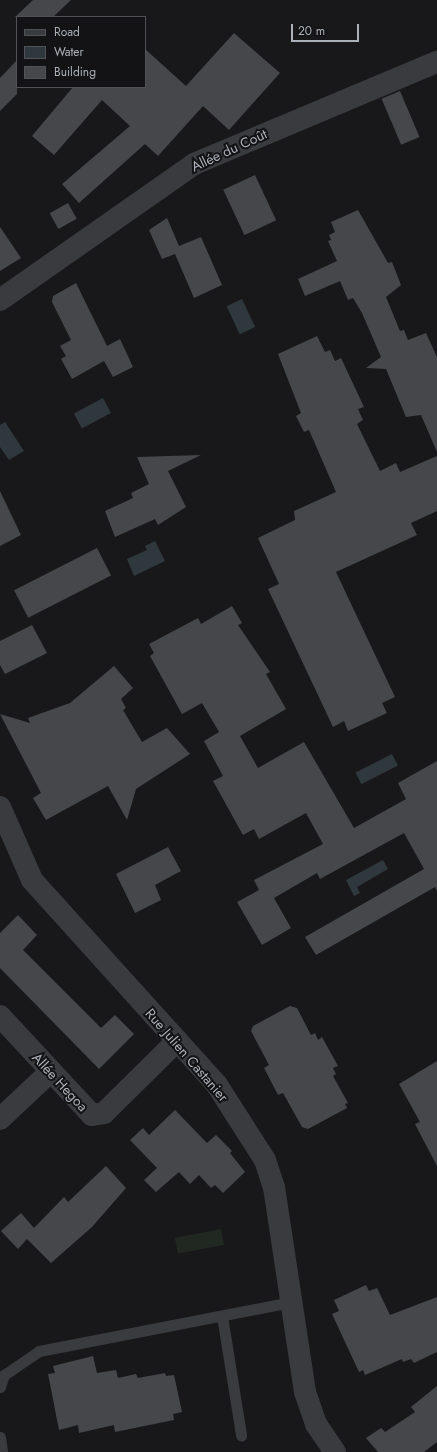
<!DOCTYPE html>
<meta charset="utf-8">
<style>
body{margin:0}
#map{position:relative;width:437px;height:1452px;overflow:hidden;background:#18181a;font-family:Jost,sans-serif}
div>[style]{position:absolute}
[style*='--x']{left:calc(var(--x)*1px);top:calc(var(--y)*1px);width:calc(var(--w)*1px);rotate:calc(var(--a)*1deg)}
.green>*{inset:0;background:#212821;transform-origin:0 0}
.water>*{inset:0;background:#2f383d;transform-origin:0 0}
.building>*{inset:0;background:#45474a;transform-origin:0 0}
.service>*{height:11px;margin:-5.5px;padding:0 5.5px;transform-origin:5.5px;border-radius:5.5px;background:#3a3b3f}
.minor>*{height:22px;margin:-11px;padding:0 11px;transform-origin:11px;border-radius:11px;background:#3a3b3f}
span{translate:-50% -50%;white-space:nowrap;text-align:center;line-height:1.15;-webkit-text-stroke:4px #131315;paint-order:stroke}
.street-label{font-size:14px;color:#acb1b9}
.legend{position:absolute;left:16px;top:16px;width:130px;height:72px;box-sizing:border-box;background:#131315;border:1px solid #505257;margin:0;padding:5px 7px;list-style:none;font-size:12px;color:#acb1b9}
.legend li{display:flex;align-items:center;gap:8px;height:20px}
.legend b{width:20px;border:1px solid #505257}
.scale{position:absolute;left:291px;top:24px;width:68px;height:18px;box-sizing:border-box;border:2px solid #acb1b9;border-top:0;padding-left:5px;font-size:12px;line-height:14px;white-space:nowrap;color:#acb1b9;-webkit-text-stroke:3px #131315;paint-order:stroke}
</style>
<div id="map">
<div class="green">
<i style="left:221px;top:1229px;width:16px;height:47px;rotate:79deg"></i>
</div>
<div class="water">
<i style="left:242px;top:299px;width:31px;height:17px;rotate:65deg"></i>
<i style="left:103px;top:398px;width:17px;height:33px;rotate:62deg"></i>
<i style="clip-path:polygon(5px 422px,24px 451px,9px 460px,0 447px,0 425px)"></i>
<i style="clip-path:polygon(155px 541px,165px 561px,134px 576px,127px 559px,147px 550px,145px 546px)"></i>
<i style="left:392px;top:754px;width:13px;height:41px;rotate:63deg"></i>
<i style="clip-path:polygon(383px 860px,388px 869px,357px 887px,360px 893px,354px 896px,346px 880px)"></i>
</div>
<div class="building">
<i style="clip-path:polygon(33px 0,71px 0,53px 17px,15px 17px)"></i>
<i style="clip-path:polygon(234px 33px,280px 73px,229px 130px,203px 106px,158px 156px,145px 144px,79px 203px,62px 184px,130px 126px,102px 100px,54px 155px,32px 136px,73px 87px,145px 87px,145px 49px,186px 86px)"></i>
<i style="clip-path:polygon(17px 60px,17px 94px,0 111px,0 78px)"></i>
<i style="left:400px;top:91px;width:50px;height:20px;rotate:67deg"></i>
<i style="left:255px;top:175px;width:50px;height:35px;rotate:65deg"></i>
<i style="left:68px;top:203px;width:18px;height:21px;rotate:61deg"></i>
<i style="clip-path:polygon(358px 210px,388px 263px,392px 262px,401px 285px,386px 297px,400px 331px,404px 330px,408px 340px,426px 333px,437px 357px,437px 452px,421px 415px,406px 417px,386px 369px,366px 368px,381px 357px,362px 313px,353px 298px,348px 300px,340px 281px,305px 296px,298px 279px,337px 261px,328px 241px,331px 240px,329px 235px,335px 232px,331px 222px)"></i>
<i style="clip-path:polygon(167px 218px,179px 246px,201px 237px,222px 285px,194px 298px,175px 254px,162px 259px,149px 230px)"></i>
<i style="clip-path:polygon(0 227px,21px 258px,0 271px)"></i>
<i style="clip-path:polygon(76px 283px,107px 346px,120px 339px,133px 367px,113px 377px,104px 361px,72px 379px,61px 359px,66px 356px,60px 346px,71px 340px,52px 302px,53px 296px)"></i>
<i style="clip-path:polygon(317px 336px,325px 352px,330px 350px,335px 361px,341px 358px,364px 407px,358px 409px,363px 420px,357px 424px,380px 471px,396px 463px,400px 472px,437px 456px,437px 511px,411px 523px,417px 535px,336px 572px,395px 697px,382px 703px,387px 713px,348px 731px,344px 721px,333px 727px,268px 589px,279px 584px,258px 538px,295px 520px,294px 511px,336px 492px,309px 430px,304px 432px,296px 416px,301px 413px,278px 354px)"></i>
<i style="clip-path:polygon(201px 455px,168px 471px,186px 507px,158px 525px,155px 519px,115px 537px,105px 511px,133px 498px,131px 493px,149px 484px,137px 457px)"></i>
<i style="clip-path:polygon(0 491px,21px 535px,0 546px)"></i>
<i style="left:97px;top:548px;width:31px;height:93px;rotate:63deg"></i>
<i style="clip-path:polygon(232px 606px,242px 623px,238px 625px,270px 672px,266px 674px,286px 709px,240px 736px,258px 768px,304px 742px,354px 828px,406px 799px,398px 783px,437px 761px,437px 891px,435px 887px,316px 955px,305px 937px,424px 869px,404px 833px,320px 879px,317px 873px,274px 898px,291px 928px,262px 945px,237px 902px,259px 890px,254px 880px,323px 844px,306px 813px,259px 839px,254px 829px,243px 835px,213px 781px,223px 776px,204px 741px,219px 732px,202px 703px,182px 714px,150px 656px,154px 653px,149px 644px,198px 618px,201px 624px)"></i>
<i style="clip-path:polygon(32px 625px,47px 653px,5px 674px,0 665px,0 641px)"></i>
<i style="clip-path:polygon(114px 666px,133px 688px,121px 699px,126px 708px,123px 710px,142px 742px,167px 728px,190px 754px,136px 789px,127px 820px,108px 786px,46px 820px,33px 798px,41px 793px,0 714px,30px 723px,28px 718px,70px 703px)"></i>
<i style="clip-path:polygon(168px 847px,181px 871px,155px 885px,161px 900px,135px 913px,116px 874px)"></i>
<i style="clip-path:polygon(18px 915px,37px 935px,23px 950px,101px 1028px,115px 1015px,134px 1034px,99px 1069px,0 968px,0 933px)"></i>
<i style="clip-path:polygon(290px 1006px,297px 1008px,311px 1035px,315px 1033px,318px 1040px,322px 1037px,338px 1066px,333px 1068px,336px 1074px,333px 1076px,348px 1103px,345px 1104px,347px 1108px,308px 1129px,302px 1127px,283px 1093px,278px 1095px,264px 1068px,269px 1065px,251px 1031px,253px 1026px)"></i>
<i style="clip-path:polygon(437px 1061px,437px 1166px,415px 1124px,420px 1122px,399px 1084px)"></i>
<i style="clip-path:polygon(175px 1110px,207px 1143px,216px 1135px,232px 1151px,230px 1153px,245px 1172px,223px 1193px,215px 1185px,211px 1188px,199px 1175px,190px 1184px,179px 1172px,156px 1192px,144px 1180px,157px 1168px,130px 1140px,143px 1128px,149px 1135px)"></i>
<i style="clip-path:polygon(106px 1166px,126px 1188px,92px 1227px,51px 1263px,27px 1239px,18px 1249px,1px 1231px,21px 1213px,34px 1228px,64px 1197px,68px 1202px)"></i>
<i style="clip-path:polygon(366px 1285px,369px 1291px,377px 1288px,390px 1315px,437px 1297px,437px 1352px,414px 1363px,411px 1359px,403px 1362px,402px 1359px,365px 1375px,363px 1370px,359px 1372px,332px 1314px,339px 1311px,334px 1300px)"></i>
<i style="clip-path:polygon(93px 1356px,97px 1373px,116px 1370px,118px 1378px,136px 1374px,138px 1378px,165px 1373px,166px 1376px,174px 1375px,182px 1412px,173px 1414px,174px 1420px,115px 1432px,114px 1425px,79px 1433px,78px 1425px,59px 1430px,48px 1374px,55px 1373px,53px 1366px)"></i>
<i style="clip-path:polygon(437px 1386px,437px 1442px,424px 1452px,378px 1452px,366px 1438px,381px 1428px,385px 1432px,415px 1412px,411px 1407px)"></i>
</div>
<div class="service">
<i style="--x:222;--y:1316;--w:121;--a:80.9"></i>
<i style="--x:0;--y:1387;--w:13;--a:-72"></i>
<i style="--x:4;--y:1375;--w:42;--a:-34.4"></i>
<i style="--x:39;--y:1351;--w:256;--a:-11"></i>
<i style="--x:0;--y:1437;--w:15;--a:82"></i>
</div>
<div class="minor">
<i style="--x:0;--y:300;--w:237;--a:-35"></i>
<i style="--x:194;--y:164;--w:264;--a:-22.8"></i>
<i style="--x:0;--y:807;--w:80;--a:66.3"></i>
<i style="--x:32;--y:880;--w:276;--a:47.9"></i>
<i style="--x:217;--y:1085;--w:89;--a:57.4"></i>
<i style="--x:265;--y:1160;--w:28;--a:72"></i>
<i style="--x:274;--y:1187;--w:207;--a:81.4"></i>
<i style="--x:305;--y:1392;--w:34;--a:71"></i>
<i style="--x:316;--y:1424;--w:34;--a:56"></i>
<i style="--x:0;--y:1016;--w:135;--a:47.1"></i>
<i style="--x:92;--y:1115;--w:12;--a:-9"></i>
<i style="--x:104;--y:1113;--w:103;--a:-44.6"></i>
<i style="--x:0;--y:1119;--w:69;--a:-43.2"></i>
</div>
<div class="street-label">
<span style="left:229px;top:150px;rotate:-25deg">Allée du Coût</span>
<span style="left:187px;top:1055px;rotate:49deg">Rue Julien Castanier</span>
<span style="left:60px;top:1082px;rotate:47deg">Allée Hegoa</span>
</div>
<ul class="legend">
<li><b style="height:5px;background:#3a3b3f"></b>Road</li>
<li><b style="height:11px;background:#2f383d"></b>Water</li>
<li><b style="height:11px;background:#45474a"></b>Building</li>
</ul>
<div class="scale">20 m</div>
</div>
